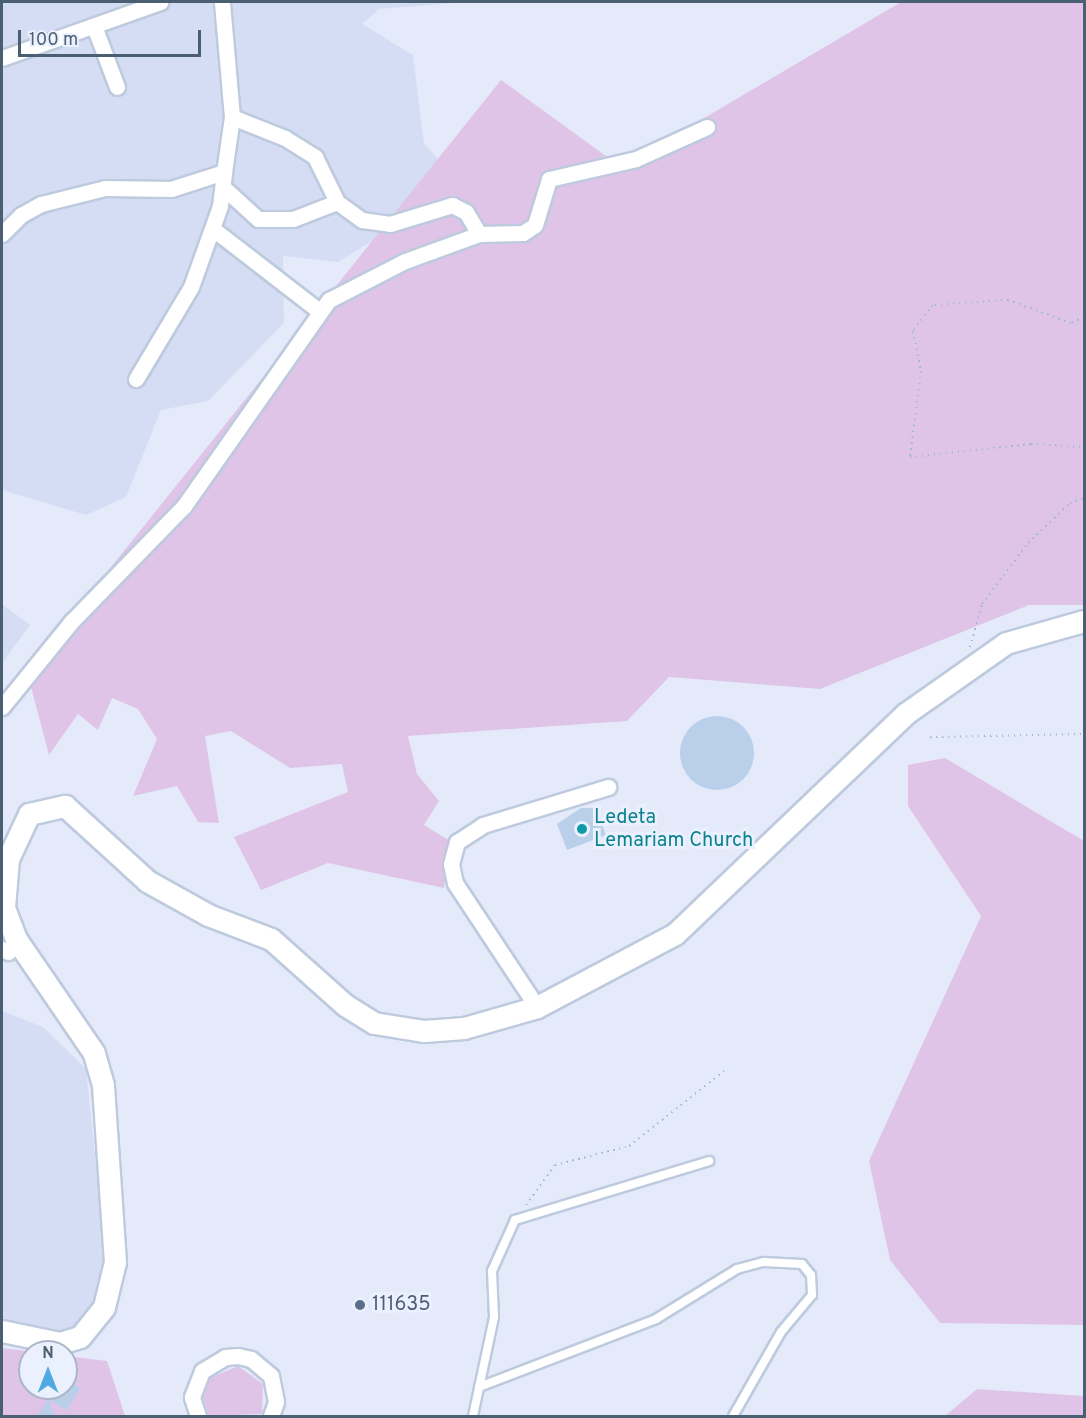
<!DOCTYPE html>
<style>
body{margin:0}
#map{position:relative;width:1086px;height:1418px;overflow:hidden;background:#e5eafb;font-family:Overpass,sans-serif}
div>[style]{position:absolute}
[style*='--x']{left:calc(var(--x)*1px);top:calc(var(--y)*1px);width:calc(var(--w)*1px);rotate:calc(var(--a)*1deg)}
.residential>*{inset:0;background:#d4ddf3}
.green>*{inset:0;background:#dfc4e8}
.building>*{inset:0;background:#b9cfea}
.round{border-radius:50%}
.path>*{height:2px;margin-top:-1px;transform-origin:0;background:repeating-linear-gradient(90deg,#a1b8d4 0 1.5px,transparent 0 6px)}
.roads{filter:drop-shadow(2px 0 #becadd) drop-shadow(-2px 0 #becadd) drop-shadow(0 2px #becadd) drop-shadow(0 -2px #becadd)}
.service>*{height:8px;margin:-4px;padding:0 4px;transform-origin:4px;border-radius:4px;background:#fff}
.minor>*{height:15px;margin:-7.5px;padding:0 7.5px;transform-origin:7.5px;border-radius:7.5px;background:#fff}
.secondary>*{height:21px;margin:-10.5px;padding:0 10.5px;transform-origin:10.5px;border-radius:10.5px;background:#fff}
.dots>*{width:16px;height:16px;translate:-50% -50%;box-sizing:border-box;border:3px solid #ebf0fe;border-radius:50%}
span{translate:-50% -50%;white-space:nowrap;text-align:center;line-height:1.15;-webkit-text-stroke:6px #ebf0fe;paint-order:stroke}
.culture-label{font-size:20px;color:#0d838f}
.left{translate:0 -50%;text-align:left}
.service-label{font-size:20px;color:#4e5e75}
.frame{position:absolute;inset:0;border:3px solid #4b5f73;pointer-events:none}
.north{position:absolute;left:18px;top:1340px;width:60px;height:60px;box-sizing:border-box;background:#ebf0fe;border:2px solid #abb6c6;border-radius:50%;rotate:0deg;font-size:16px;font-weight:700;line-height:24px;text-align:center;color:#4b5f73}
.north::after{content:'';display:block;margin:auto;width:21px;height:27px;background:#50a9e0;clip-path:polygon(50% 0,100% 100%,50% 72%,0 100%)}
.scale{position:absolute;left:18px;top:30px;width:183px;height:27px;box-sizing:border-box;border:3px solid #4b5f73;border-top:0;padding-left:8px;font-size:18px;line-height:21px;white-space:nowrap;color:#4b5f73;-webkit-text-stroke:4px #ebf0fe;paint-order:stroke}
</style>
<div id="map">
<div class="residential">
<i style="clip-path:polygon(2px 2px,466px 2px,379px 9px,362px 24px,413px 55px,424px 144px,463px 185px,338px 262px,283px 256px,284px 323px,208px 401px,161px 410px,126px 497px,86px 515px,2px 490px)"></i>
<i style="clip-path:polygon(2px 604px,30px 625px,2px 663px)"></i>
<i style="clip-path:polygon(2px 1011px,43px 1027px,86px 1069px,108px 1281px,85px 1323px,51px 1335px,2px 1322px)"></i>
</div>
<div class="green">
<i style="clip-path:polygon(901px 2px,1084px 2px,1084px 605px,1029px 605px,820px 689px,669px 677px,627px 721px,408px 736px,417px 774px,439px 801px,424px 825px,450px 841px,444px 888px,328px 863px,261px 890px,234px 837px,348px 792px,342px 764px,290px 768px,231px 731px,205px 736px,219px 823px,198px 822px,177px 786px,133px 796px,157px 739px,138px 709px,112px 698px,98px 730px,78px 714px,49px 755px,27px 672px,501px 80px,621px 167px)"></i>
<i style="clip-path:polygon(945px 758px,1084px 841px,1084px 1325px,940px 1323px,890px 1260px,869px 1161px,981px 916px,908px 806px,908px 765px)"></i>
<i style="clip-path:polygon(2px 1348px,35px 1352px,30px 1352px,30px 1388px,66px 1388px,66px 1356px,107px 1361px,125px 1416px,2px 1416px)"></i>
<i style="clip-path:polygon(238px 1366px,263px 1384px,262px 1414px,209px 1416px,203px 1398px,210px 1378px)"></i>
<i style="clip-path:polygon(977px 1389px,1084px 1396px,1084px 1416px,945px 1416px)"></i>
</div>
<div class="building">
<i class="round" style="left:680px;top:716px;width:74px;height:74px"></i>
<i style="clip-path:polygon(581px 808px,596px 808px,606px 835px,567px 850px,557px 824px)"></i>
<i style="clip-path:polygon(66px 1379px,80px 1388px,67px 1410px,49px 1400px,54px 1416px,38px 1416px,54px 1388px,66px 1388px)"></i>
</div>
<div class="path">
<i style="--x:1084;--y:317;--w:14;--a:155"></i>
<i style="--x:1071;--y:323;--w:67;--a:-159.9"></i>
<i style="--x:1008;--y:300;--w:75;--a:176.2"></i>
<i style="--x:933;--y:305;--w:33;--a:128"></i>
<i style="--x:913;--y:331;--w:41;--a:78.7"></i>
<i style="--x:921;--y:371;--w:87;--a:97.3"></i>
<i style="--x:910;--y:457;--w:122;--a:-6.1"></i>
<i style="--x:1031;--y:444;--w:53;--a:3.2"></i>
<i style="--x:970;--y:647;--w:45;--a:-74.4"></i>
<i style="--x:982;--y:604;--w:76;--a:-53"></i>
<i style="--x:1028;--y:543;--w:58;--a:-43.6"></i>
<i style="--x:1070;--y:503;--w:15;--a:-20"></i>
<i style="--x:930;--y:737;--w:154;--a:-1.1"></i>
<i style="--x:526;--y:1205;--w:49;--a:-54.1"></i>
<i style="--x:555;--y:1165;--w:76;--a:-14.4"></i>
<i style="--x:629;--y:1146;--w:121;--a:-38.3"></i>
</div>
<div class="roads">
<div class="service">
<i style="--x:479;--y:1387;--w:190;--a:-21"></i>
<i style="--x:656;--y:1319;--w:95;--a:-31.7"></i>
<i style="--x:737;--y:1269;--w:28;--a:-15"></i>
<i style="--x:764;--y:1262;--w:38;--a:3"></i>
<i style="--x:802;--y:1264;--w:14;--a:51"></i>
<i style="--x:811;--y:1275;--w:20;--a:87"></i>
<i style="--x:812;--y:1295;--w:48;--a:130"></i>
<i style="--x:781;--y:1332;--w:97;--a:119.7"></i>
<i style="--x:473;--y:1416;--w:101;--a:-78"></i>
<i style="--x:494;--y:1317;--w:46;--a:-92.5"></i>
<i style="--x:492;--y:1271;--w:56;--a:-65.7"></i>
<i style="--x:515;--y:1220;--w:203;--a:-16.9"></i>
</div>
<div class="minor">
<i style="--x:94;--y:26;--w:65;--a:69.3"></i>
<i style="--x:2;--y:58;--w:168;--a:-19.5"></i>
<i style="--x:232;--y:117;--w:57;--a:21.6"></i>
<i style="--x:285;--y:138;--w:36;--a:32"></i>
<i style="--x:315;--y:157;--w:50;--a:63.9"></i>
<i style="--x:337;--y:202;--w:31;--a:36"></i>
<i style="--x:362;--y:220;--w:28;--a:8"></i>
<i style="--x:390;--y:224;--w:65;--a:-17"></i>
<i style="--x:452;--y:205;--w:16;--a:27"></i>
<i style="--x:466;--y:212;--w:26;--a:59"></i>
<i style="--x:224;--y:188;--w:46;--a:42.4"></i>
<i style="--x:258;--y:219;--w:35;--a:0"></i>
<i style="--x:293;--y:219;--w:47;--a:-21.1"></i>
<i style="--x:213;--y:229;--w:134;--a:37.7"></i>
<i style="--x:2;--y:234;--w:27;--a:-45"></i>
<i style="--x:21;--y:215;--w:23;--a:-29"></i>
<i style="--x:41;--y:204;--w:66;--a:-14"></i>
<i style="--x:105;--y:188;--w:66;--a:0.9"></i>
<i style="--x:171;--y:189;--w:56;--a:-17.8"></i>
<i style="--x:224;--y:172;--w:56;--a:-81.7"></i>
<i style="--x:232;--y:117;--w:115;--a:-95"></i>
<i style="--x:136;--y:379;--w:107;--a:-59.1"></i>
<i style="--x:191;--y:287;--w:86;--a:-70.3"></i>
<i style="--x:220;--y:206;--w:34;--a:-83"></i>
<i style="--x:2;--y:707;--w:111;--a:-50.9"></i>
<i style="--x:72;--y:621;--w:161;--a:-45.8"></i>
<i style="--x:184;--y:506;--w:252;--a:-54.9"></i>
<i style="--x:329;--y:300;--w:85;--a:-27.2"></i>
<i style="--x:405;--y:261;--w:79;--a:-20"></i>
<i style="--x:479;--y:234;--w:44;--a:-1.3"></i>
<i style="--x:523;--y:233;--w:14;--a:-34"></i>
<i style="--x:535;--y:225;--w:48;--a:-73.1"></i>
<i style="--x:549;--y:179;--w:89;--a:-12.9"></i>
<i style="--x:636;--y:159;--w:78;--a:-24.3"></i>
<i style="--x:2;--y:949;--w:7;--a:27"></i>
<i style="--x:537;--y:1007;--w:149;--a:-123.5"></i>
<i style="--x:455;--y:883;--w:19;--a:-102"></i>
<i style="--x:451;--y:864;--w:23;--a:-75"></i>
<i style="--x:457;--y:842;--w:31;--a:-33"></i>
<i style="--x:483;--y:825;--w:131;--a:-16.9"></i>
<i style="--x:198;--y:1416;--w:20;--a:-108"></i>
<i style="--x:192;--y:1397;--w:28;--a:-69"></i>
<i style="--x:202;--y:1371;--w:27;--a:-31"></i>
<i style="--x:225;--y:1357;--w:13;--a:-4"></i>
<i style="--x:238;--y:1356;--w:13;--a:13"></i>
<i style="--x:251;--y:1359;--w:26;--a:40"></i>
<i style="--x:271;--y:1376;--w:26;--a:79"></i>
<i style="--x:276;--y:1402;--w:15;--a:110"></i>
</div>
<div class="secondary">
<i style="--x:2;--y:1331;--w:59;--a:11.7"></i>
<i style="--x:60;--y:1343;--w:21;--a:-17"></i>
<i style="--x:80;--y:1337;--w:38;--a:-51"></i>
<i style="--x:104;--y:1307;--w:46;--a:-76.3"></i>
<i style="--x:115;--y:1262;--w:177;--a:-93.9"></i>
<i style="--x:103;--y:1085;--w:33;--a:-106"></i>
<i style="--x:94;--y:1053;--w:138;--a:-124.4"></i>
<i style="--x:16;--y:939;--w:34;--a:-111"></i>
<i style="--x:4;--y:907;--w:48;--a:-85.2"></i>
<i style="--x:8;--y:859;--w:50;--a:-65"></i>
<i style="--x:29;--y:814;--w:37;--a:-13"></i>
<i style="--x:65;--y:806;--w:111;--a:42.4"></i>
<i style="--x:147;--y:881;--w:70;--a:29.1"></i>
<i style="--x:208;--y:915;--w:67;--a:20.9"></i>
<i style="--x:271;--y:939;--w:99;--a:41.7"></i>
<i style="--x:345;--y:1005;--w:34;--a:32"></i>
<i style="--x:374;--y:1023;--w:51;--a:9.1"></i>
<i style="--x:424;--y:1031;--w:40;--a:-4.3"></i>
<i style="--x:464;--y:1028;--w:76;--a:-16"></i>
<i style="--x:537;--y:1007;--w:156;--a:-27.9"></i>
<i style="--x:675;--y:934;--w:318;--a:-43.7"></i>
<i style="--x:905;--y:714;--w:123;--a:-35.1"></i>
<i style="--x:1006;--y:643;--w:81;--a:-15.8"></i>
</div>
</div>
<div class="dots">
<i style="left:582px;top:829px;background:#0f9aa8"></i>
<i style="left:360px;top:1305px;background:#5c6f8a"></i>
</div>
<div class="culture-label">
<span class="left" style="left:594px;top:830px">Ledeta<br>Lemariam Church</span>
</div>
<div class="service-label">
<span class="left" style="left:372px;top:1305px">111635</span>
</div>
<div class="frame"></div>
<div class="north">N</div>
<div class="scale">100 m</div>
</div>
